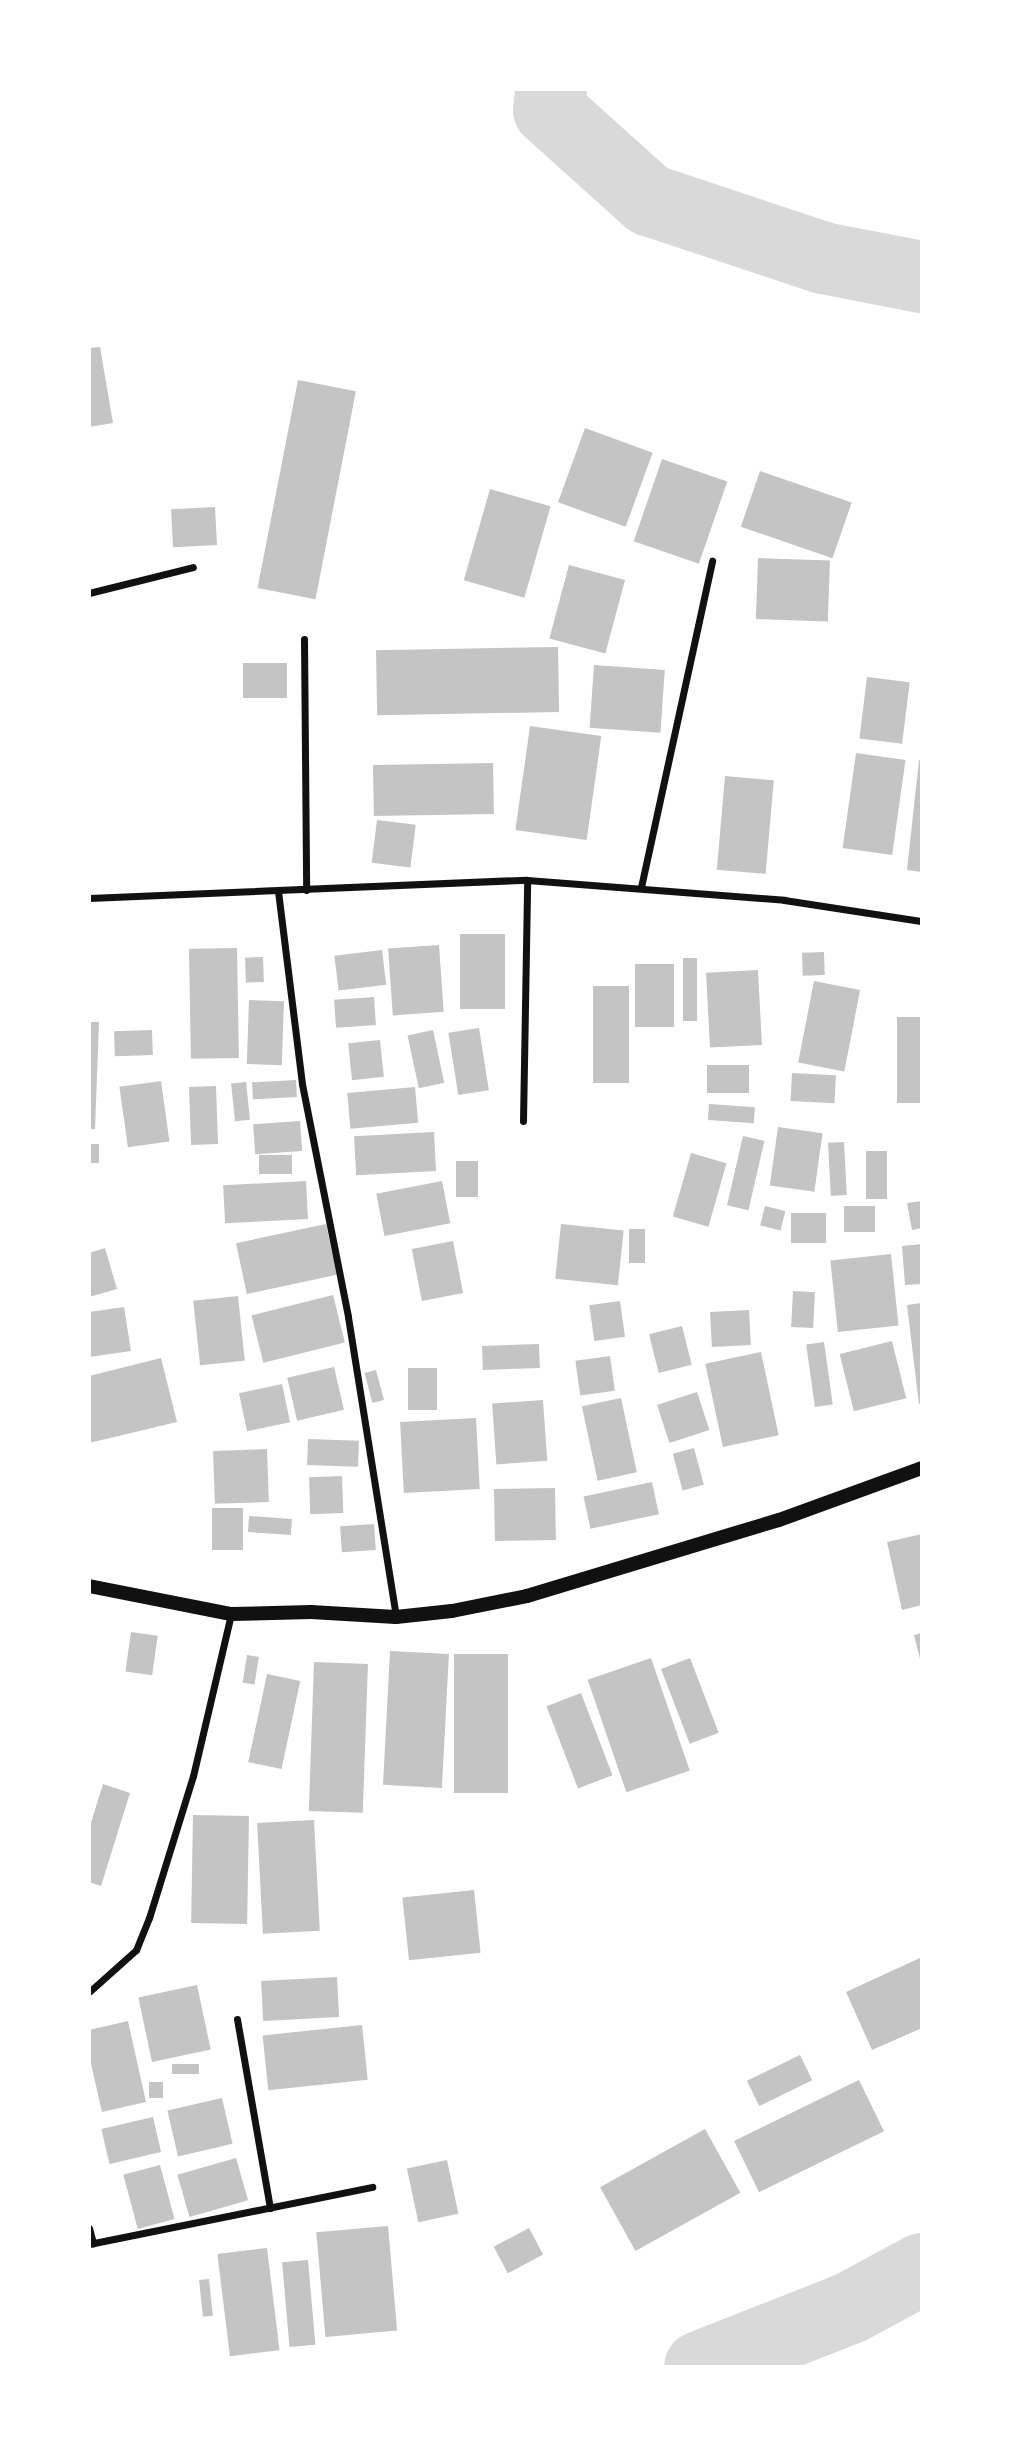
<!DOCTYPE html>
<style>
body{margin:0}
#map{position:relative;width:1011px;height:2456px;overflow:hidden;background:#fff;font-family:Cabin,sans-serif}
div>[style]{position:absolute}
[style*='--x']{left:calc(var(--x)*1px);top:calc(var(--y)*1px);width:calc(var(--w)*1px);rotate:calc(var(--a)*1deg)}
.river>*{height:72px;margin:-36px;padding:0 36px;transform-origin:36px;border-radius:36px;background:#d9d9d9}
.building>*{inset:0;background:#c4c4c4;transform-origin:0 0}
.minor>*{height:7px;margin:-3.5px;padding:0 3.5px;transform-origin:3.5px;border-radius:3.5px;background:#111}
.secondary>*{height:14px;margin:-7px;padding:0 7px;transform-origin:7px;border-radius:7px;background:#111}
span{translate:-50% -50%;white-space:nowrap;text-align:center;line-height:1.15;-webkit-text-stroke:5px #fff;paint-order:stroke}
.frame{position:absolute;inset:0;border:91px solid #fff;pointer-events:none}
</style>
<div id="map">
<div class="river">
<i style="--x:551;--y:89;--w:21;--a:95"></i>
<i style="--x:549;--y:110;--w:135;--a:42"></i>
<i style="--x:649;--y:200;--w:183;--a:18.4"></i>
<i style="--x:823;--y:258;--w:101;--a:10.9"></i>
<i style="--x:700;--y:2367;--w:161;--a:-21.5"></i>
<i style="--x:850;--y:2308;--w:82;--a:-28.4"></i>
</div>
<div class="building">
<i style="clip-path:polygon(100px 347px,113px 423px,89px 427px,89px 348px)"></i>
<i style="left:298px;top:380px;width:59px;height:212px;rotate:11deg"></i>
<i style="left:585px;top:428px;width:72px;height:79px;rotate:20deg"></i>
<i style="left:662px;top:459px;width:69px;height:87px;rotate:19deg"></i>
<i style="left:760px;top:471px;width:97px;height:59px;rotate:19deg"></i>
<i style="left:490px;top:489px;width:63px;height:95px;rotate:16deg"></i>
<i style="left:215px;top:507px;width:38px;height:44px;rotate:87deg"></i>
<i style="left:758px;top:558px;width:72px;height:61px;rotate:2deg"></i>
<i style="left:569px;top:565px;width:58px;height:76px;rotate:15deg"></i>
<i style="left:558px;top:647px;width:65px;height:182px;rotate:89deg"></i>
<i style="left:243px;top:663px;width:44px;height:35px"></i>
<i style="left:594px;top:665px;width:71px;height:63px;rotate:4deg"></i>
<i style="left:867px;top:677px;width:43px;height:62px;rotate:7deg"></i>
<i style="left:530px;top:726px;width:72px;height:105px;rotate:8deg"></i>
<i style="left:856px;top:753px;width:50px;height:96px;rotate:8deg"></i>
<i style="clip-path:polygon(919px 760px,922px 760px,922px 872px,907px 870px)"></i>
<i style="left:493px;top:763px;width:51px;height:120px;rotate:89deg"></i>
<i style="left:725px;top:776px;width:49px;height:94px;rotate:5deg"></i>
<i style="left:377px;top:820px;width:39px;height:43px;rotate:7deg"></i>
<i style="left:460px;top:934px;width:45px;height:75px"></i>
<i style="left:439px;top:945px;width:67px;height:51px;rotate:86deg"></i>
<i style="left:237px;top:948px;width:110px;height:48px;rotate:89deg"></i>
<i style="left:382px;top:950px;width:35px;height:48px;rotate:83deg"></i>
<i style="left:824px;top:952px;width:23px;height:22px;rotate:88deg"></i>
<i style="left:263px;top:957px;width:25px;height:18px;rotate:88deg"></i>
<i style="left:683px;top:958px;width:14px;height:63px"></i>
<i style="left:635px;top:964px;width:39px;height:63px"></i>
<i style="left:758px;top:970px;width:75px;height:52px;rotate:87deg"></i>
<i style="left:814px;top:981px;width:47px;height:83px;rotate:11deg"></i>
<i style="left:593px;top:986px;width:36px;height:97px"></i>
<i style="left:374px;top:997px;width:28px;height:40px;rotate:86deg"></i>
<i style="left:249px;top:1000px;width:35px;height:64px;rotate:2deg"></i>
<i style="left:897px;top:1017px;width:25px;height:86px"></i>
<i style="clip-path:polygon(89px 1022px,99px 1022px,95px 1129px,89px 1129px)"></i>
<i style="left:479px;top:1028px;width:63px;height:31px;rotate:81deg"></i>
<i style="left:152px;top:1030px;width:25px;height:38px;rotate:88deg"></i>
<i style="left:433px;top:1030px;width:54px;height:26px;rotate:78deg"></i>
<i style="left:380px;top:1040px;width:37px;height:32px;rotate:84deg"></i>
<i style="left:707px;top:1065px;width:42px;height:28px"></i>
<i style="left:792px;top:1073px;width:44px;height:28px;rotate:3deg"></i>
<i style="left:296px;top:1080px;width:17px;height:44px;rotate:87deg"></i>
<i style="left:161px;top:1081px;width:61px;height:42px;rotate:82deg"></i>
<i style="left:246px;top:1082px;width:38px;height:15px;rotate:84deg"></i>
<i style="left:216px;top:1086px;width:58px;height:27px;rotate:88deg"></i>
<i style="left:415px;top:1087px;width:36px;height:68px;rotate:85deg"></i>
<i style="left:709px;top:1104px;width:46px;height:16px;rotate:4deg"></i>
<i style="left:300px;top:1121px;width:30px;height:47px;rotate:86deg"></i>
<i style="left:778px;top:1127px;width:45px;height:59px;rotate:8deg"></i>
<i style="left:434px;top:1132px;width:39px;height:80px;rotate:87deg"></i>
<i style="left:743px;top:1136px;width:22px;height:71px;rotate:13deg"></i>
<i style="left:844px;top:1142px;width:53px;height:16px;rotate:87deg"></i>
<i style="left:89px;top:1144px;width:10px;height:19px"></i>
<i style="left:866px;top:1151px;width:21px;height:48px"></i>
<i style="left:691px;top:1153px;width:37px;height:66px;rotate:16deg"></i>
<i style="left:259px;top:1155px;width:33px;height:19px"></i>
<i style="left:456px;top:1161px;width:22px;height:36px"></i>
<i style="left:306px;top:1181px;width:38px;height:83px;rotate:87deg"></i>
<i style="left:442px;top:1181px;width:43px;height:67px;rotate:79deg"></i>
<i style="clip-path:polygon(922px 1201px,922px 1228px,912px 1230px,907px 1203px)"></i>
<i style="left:765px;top:1206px;width:21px;height:20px;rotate:14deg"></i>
<i style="left:844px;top:1206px;width:31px;height:26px"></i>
<i style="left:826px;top:1213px;width:30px;height:35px;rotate:90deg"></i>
<i style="left:326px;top:1224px;width:52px;height:92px;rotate:78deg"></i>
<i style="left:561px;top:1224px;width:63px;height:55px;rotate:6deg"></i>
<i style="left:629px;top:1229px;width:16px;height:34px"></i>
<i style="left:453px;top:1241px;width:53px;height:42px;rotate:79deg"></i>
<i style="clip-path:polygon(922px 1244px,922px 1284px,905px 1285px,902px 1246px)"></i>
<i style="clip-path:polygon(105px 1248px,117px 1289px,89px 1297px,89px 1253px)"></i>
<i style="left:891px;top:1254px;width:72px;height:61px;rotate:84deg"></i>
<i style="left:793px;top:1291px;width:22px;height:36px;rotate:3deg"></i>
<i style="left:333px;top:1295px;width:49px;height:84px;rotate:76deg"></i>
<i style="left:238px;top:1296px;width:65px;height:45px;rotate:84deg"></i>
<i style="left:620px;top:1301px;width:36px;height:31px;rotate:82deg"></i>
<i style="clip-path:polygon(922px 1303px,922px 1403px,919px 1404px,907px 1305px)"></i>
<i style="clip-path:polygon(124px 1307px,131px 1351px,89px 1357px,89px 1312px)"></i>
<i style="left:749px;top:1310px;width:35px;height:39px;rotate:87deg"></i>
<i style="left:682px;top:1326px;width:40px;height:34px;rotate:76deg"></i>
<i style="left:892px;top:1341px;width:59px;height:54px;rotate:76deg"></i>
<i style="left:824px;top:1342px;width:63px;height:18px;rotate:82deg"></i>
<i style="left:539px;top:1344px;width:24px;height:57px;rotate:88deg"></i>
<i style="left:761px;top:1352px;width:85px;height:57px;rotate:78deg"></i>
<i style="left:610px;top:1356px;width:35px;height:35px;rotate:82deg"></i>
<i style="clip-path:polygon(161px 1358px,177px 1422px,89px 1443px,89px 1376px)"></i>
<i style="left:334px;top:1367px;width:44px;height:48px;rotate:77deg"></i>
<i style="left:408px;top:1368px;width:29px;height:42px"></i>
<i style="left:376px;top:1370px;width:31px;height:12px;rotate:75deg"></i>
<i style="left:282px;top:1384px;width:39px;height:44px;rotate:78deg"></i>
<i style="left:697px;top:1392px;width:40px;height:42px;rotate:72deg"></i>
<i style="left:621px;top:1398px;width:76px;height:40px;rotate:78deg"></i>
<i style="left:543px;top:1400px;width:61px;height:51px;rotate:86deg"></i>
<i style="left:476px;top:1418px;width:71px;height:76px;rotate:87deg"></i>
<i style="left:308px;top:1439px;width:51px;height:26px;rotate:2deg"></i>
<i style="left:694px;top:1448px;width:38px;height:22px;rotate:75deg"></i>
<i style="left:267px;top:1449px;width:53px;height:54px;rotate:88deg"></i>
<i style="left:342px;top:1476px;width:37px;height:33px;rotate:88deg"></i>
<i style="left:652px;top:1482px;width:33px;height:70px;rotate:78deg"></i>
<i style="left:555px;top:1488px;width:52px;height:61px;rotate:89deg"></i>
<i style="left:212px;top:1508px;width:31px;height:42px"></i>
<i style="left:249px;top:1516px;width:43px;height:16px;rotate:4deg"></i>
<i style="left:374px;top:1524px;width:26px;height:34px;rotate:86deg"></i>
<i style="clip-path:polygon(922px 1534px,922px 1605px,902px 1610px,887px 1542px)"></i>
<i style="left:131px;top:1632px;width:27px;height:40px;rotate:8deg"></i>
<i style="clip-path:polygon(922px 1633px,922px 1663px,921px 1663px,914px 1635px)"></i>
<i style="left:390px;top:1651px;width:59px;height:134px;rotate:3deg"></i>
<i style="left:454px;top:1654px;width:54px;height:139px"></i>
<i style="left:247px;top:1655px;width:12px;height:28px;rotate:9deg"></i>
<i style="left:651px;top:1658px;width:119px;height:67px;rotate:71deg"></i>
<i style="left:690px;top:1658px;width:80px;height:31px;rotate:69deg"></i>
<i style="left:314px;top:1662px;width:54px;height:149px;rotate:2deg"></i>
<i style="left:267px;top:1674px;width:34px;height:90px;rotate:12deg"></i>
<i style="left:581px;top:1693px;width:88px;height:37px;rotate:69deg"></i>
<i style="clip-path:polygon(103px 1784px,130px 1793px,101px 1886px,89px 1882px,89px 1829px)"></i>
<i style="left:193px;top:1815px;width:56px;height:108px;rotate:1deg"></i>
<i style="left:314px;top:1820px;width:111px;height:57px;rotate:87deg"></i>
<i style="left:474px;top:1890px;width:63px;height:72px;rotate:84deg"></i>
<i style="clip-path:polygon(922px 1957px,922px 2028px,872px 2050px,846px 1992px)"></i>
<i style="left:337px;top:1977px;width:40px;height:76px;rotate:87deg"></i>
<i style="left:197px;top:1985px;width:66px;height:60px;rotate:78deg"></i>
<i style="clip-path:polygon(128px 2021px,146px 2102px,102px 2112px,89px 2055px,89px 2030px)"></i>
<i style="left:362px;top:2025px;width:55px;height:100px;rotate:84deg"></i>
<i style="left:800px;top:2055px;width:28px;height:59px;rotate:64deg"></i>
<i style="left:199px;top:2064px;width:10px;height:27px;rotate:90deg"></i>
<i style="left:859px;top:2080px;width:57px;height:139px;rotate:64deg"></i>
<i style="left:149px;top:2082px;width:14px;height:16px"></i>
<i style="left:222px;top:2098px;width:47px;height:56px;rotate:77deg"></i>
<i style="left:153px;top:2117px;width:36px;height:53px;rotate:77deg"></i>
<i style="left:705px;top:2129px;width:73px;height:120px;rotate:61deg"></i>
<i style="left:236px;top:2158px;width:44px;height:61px;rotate:74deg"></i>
<i style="left:447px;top:2160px;width:55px;height:41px;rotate:78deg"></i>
<i style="left:160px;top:2165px;width:56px;height:38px;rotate:75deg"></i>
<i style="left:388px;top:2226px;width:105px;height:72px;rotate:85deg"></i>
<i style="left:529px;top:2228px;width:30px;height:40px;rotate:62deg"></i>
<i style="left:267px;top:2248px;width:103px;height:50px;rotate:83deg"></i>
<i style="left:308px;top:2260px;width:85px;height:26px;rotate:85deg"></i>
<i style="left:209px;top:2279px;width:37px;height:10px;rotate:84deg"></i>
</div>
<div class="minor">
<i style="--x:89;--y:593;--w:107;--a:-14"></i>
<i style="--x:304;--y:639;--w:251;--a:89.5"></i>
<i style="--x:641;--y:887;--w:334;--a:-77.7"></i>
<i style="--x:278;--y:891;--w:194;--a:82.9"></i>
<i style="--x:302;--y:1084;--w:237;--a:78.8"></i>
<i style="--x:348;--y:1317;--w:304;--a:80.9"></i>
<i style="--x:89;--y:898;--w:438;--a:-2.4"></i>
<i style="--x:527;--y:880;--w:258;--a:4.4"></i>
<i style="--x:784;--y:900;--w:140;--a:8.7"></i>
<i style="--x:523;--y:1121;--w:241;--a:-89"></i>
<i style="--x:89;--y:1992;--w:63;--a:-41.8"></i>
<i style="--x:136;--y:1950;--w:35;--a:-68"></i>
<i style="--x:149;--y:1918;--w:149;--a:-72.8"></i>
<i style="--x:193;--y:1776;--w:166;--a:-76.8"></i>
<i style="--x:237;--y:2019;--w:192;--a:80.1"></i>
<i style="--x:89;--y:2228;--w:16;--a:75"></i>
<i style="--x:89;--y:2244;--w:289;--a:-11.4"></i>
</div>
<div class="secondary">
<i style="--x:89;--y:1586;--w:145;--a:11.2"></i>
<i style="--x:231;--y:1614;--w:80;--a:-1.4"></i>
<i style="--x:311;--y:1612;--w:85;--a:3.4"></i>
<i style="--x:396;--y:1617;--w:56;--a:-6.1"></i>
<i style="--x:452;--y:1611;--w:76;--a:-11.3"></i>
<i style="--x:527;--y:1596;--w:263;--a:-16.8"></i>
<i style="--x:779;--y:1520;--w:152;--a:-20"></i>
</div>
<div class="frame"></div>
</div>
